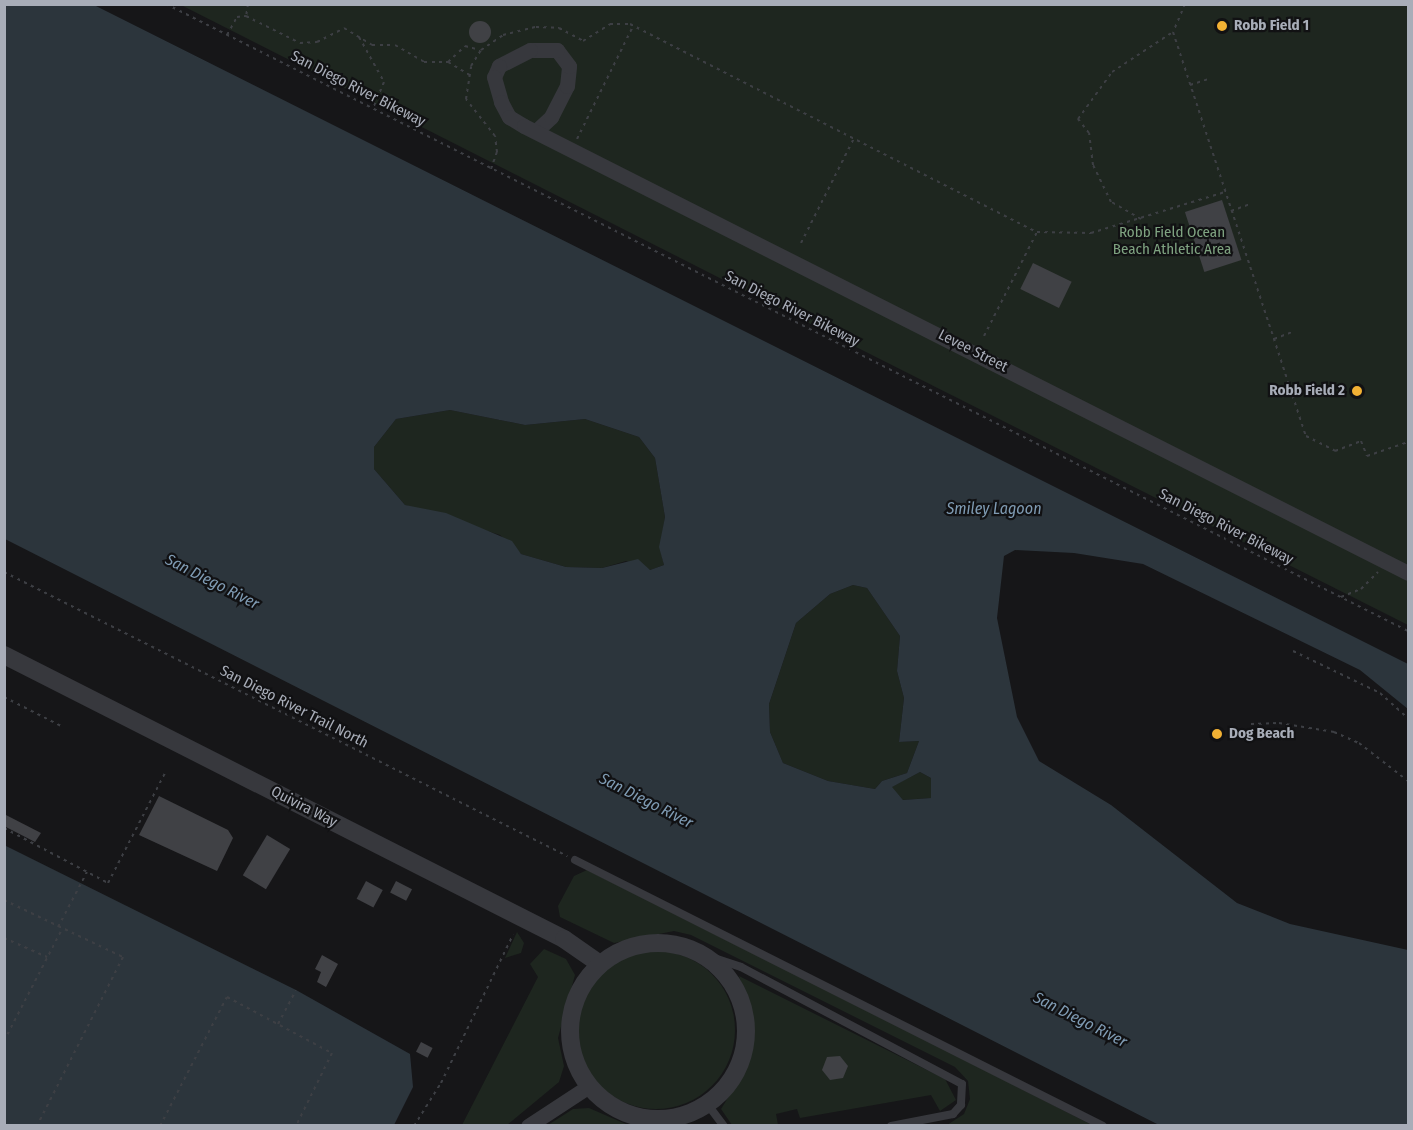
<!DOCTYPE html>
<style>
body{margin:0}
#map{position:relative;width:1413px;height:1130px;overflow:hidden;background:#161618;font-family:"Fira Sans Condensed",sans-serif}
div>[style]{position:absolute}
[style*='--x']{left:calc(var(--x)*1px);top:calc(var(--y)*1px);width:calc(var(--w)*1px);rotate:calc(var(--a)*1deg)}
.green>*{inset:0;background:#1e261f}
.round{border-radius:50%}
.water>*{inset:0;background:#2c353c}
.building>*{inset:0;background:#404145;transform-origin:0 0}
.path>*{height:2px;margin-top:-1px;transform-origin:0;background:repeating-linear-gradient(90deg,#3d3f44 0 3px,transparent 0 7.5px)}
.service>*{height:8px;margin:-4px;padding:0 4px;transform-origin:4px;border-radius:4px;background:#37383d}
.minor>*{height:15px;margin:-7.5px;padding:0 7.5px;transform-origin:7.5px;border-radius:7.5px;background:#37383d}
.tertiary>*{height:18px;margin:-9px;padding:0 9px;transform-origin:9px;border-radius:9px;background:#37383d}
.tertiary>.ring{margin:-9px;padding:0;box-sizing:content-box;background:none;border:18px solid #37383d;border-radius:50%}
.dots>*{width:16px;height:16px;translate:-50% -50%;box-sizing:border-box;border:3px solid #111113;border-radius:50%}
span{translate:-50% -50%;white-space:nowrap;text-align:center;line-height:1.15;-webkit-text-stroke:4.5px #111113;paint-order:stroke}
.poi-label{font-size:15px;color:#a8adb8;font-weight:700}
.left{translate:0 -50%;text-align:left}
.right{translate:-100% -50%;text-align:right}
.street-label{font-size:15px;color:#a8adb8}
.park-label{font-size:15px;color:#7fa381}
.water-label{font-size:16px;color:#7f9bb3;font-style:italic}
.frame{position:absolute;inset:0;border:6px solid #a8adb8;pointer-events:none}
</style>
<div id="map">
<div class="green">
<i style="clip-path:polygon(181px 5px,1408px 5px,1408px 625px,858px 348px)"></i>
<i style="clip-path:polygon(450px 410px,525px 425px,585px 419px,639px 437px,655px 458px,665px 517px,660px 547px,664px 565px,650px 570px,626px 561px,602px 568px,566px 567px,521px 554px,500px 535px,405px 505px,374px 469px,374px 447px,396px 419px)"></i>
<i style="clip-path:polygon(853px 585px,867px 588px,900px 636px,897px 671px,904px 698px,899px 742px,919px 741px,907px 773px,882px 781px,875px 789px,828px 781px,783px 763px,770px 732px,769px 704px,796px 623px,830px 594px)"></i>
<i style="clip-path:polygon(920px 772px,931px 778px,931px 798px,903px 800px,891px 787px)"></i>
<i style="clip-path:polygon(587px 870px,957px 1056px,1092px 1125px,947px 1125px,964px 1114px,970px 1099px,968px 1081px,955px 1067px,691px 935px,674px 931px,614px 943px,560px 917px,558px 906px,574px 876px)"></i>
<i style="clip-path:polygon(517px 932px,524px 943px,521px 953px,505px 958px)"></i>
<i style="clip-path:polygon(544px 949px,566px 959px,575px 975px,558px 1038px,564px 1066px,559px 1082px,507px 1125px,462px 1125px,538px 977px,530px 964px)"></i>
<i class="round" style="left:577px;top:951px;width:158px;height:158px"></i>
<i style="clip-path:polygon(739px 976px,945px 1079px,956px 1100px,940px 1111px,931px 1095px,800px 1118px,797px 1109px,776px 1114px,778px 1125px,732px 1125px,721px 1109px,744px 1072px,753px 1019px)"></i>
<i style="clip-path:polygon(589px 1108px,628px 1125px,548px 1125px,573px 1109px)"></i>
</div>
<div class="water">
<i style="clip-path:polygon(evenodd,4px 5px,94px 5px,1408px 664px,1408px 709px,1360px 670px,1143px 564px,1074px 553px,1015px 550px,1004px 556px,997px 618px,1017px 717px,1039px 761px,1111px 805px,1237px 903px,1290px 924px,1408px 950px,1408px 1125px,1159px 1125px,5px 539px,4px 5px,450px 410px,525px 425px,585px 419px,639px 437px,655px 458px,665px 517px,659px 547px,664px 565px,650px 570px,638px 559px,602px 568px,566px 567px,521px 554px,512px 541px,446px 513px,405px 505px,374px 469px,374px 447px,396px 419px,450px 410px,4px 5px,853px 585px,867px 588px,900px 636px,897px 671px,904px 698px,899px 742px,919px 741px,907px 773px,882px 781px,875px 789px,828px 781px,783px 763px,770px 732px,769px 704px,796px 623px,830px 594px,853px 585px,4px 5px,920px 772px,931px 778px,931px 798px,903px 800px,892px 787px,920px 772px)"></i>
<i style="clip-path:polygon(4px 845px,296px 990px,410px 1054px,413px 1087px,394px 1125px,5px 1125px)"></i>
</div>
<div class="building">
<i class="round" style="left:469px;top:21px;width:22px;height:22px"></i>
<i style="left:1222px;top:200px;width:63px;height:39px;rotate:72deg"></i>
<i style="left:1033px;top:263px;width:43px;height:29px;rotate:26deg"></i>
<i style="clip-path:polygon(159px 796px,228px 830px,233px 838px,217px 871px,139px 835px)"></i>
<i style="clip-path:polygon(4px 814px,41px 833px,35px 842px,4px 826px)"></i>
<i style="left:267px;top:835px;width:27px;height:47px;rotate:31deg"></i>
<i style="left:366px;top:881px;width:19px;height:20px;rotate:28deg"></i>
<i style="left:396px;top:881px;width:18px;height:13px;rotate:27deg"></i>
<i style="clip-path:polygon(322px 955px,338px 964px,326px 987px,317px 982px,321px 972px,315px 969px)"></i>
<i style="left:421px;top:1042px;width:13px;height:11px;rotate:27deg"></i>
<i style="clip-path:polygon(840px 1056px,848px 1066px,843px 1078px,830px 1080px,822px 1070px,827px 1057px)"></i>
</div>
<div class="path">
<i style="--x:166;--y:4;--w:1391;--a:26.79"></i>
<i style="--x:248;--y:4;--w:12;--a:99"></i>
<i style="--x:246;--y:16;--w:60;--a:26.6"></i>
<i style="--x:300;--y:43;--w:17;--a:-3"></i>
<i style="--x:317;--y:42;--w:30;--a:-27"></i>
<i style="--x:344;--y:28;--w:33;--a:31"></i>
<i style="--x:372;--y:45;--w:23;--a:0"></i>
<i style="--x:395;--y:45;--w:34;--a:30"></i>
<i style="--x:424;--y:62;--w:24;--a:0"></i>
<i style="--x:448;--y:62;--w:26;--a:31"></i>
<i style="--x:1185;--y:4;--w:30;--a:113"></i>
<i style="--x:1173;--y:32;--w:425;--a:71.8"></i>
<i style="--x:1306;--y:436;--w:33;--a:27"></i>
<i style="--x:1335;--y:451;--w:28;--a:-21"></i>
<i style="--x:1361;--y:441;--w:16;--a:68"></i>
<i style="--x:1367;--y:456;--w:43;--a:-18.9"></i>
<i style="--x:227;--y:35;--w:21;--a:-61"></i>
<i style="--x:237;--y:17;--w:9;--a:-6"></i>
<i style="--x:359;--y:37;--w:51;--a:60.9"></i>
<i style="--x:384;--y:82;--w:28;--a:113"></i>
<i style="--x:448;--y:62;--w:23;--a:-43"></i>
<i style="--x:465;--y:46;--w:16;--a:15"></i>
<i style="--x:1190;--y:85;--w:19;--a:-18"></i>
<i style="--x:577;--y:139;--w:124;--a:-63.6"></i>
<i style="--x:491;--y:169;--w:18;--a:-71"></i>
<i style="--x:497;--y:152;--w:16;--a:-97"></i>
<i style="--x:495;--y:136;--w:47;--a:-128.1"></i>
<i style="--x:466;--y:99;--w:33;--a:-81"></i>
<i style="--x:471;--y:66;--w:19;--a:-58"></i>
<i style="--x:481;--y:50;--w:27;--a:-34"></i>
<i style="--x:503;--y:35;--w:34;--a:-14"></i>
<i style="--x:536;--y:27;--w:23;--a:2"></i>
<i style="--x:559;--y:28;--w:27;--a:28"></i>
<i style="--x:583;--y:41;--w:32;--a:-32"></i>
<i style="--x:610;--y:24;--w:20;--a:0"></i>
<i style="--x:630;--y:24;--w:457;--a:27.1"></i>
<i style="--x:1037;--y:232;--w:54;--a:1.1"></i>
<i style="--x:1091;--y:233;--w:140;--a:-17"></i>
<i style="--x:1231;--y:211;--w:20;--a:-20"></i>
<i style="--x:1141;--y:219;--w:34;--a:-150"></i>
<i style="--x:1111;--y:202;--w:41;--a:-115.9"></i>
<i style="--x:1093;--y:165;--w:32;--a:-97"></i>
<i style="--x:1089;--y:133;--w:18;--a:-128"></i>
<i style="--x:1078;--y:119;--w:58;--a:-54.1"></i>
<i style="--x:1112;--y:72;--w:73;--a:-33.3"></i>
<i style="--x:801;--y:243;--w:118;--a:-63.2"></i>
<i style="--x:984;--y:336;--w:117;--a:-63"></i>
<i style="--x:1274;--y:339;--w:19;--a:-21"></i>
<i style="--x:4;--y:572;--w:631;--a:26.77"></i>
<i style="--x:1341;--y:597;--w:22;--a:-22"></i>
<i style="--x:1361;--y:589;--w:24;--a:-45"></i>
<i style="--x:1293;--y:651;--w:97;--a:25.8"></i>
<i style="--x:1380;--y:693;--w:38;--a:42"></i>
<i style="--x:4;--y:697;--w:66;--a:27"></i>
<i style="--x:1251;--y:724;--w:28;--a:-2"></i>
<i style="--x:1279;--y:723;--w:56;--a:9.3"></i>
<i style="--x:1334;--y:732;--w:27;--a:24"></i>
<i style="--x:1359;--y:743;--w:62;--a:37.8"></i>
<i style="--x:4;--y:828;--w:118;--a:27.9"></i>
<i style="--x:108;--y:883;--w:126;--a:-62.6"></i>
<i style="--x:4;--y:900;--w:132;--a:25.6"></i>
<i style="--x:123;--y:957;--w:190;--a:117"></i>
<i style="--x:58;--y:927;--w:62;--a:-62.2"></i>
<i style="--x:4;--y:938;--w:47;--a:23.8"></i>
<i style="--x:278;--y:1024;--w:38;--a:-62"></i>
<i style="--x:4;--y:1041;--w:126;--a:-62.6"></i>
<i style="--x:160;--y:1126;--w:145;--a:-62.6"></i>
<i style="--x:227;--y:997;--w:119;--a:28.1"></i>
<i style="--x:332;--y:1053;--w:81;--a:116.3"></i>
<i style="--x:414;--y:1126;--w:51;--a:-57.9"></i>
<i style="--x:441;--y:1083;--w:165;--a:-64.1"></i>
</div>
<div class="service">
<i style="--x:575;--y:860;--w:591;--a:26.74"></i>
<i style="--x:699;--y:953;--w:44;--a:18.4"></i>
<i style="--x:741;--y:967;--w:250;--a:27.9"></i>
<i style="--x:962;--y:1084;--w:21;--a:93"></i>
<i style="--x:961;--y:1105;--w:12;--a:132"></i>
<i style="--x:953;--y:1114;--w:63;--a:169"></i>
<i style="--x:708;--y:1105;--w:26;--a:53"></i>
</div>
<div class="minor">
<i style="--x:536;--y:131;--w:21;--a:-43"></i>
<i style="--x:551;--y:117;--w:35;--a:-63"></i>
<i style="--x:567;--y:86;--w:20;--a:-84"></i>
<i style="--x:569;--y:66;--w:20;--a:-127"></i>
<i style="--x:557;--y:50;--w:27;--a:180"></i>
<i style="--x:530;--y:50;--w:35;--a:153"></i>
<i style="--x:499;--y:66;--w:12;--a:114"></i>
<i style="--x:494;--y:77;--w:26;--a:74"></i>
<i style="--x:501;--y:102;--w:17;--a:62"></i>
<i style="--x:509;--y:117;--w:17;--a:31"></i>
<i style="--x:524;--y:126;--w:991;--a:26.82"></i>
<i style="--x:528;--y:1126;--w:73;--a:-33.3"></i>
</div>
<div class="tertiary">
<i style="--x:4;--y:655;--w:628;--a:26.89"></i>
<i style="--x:564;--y:939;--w:44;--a:34.8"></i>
<i class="ring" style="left:570px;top:943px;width:158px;height:158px"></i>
</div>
<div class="dots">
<i style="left:1222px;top:26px;background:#f2b134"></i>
<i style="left:1357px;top:391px;background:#f2b134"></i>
<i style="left:1217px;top:734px;background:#f2b134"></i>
</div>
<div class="poi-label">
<span class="left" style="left:1234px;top:26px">Robb Field 1</span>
<span class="right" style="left:1345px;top:391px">Robb Field 2</span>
<span class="left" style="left:1229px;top:734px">Dog Beach</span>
</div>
<div class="street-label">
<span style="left:358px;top:89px;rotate:27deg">San Diego River Bikeway</span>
<span style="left:792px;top:309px;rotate:27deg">San Diego River Bikeway</span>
<span style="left:973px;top:351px;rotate:27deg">Levee Street</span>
<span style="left:1226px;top:527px;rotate:27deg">San Diego River Bikeway</span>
<span style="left:294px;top:707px;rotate:27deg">San Diego River Trail North</span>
<span style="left:304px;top:807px;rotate:27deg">Quivira Way</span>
</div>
<div class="park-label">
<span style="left:1172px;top:241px">Robb Field Ocean<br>Beach Athletic Area</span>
</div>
<div class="water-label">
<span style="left:994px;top:509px">Smiley Lagoon</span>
<span style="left:212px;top:582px;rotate:27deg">San Diego River</span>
<span style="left:646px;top:801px;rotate:27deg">San Diego River</span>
<span style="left:1080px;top:1020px;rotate:27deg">San Diego River</span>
</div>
<div class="frame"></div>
</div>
